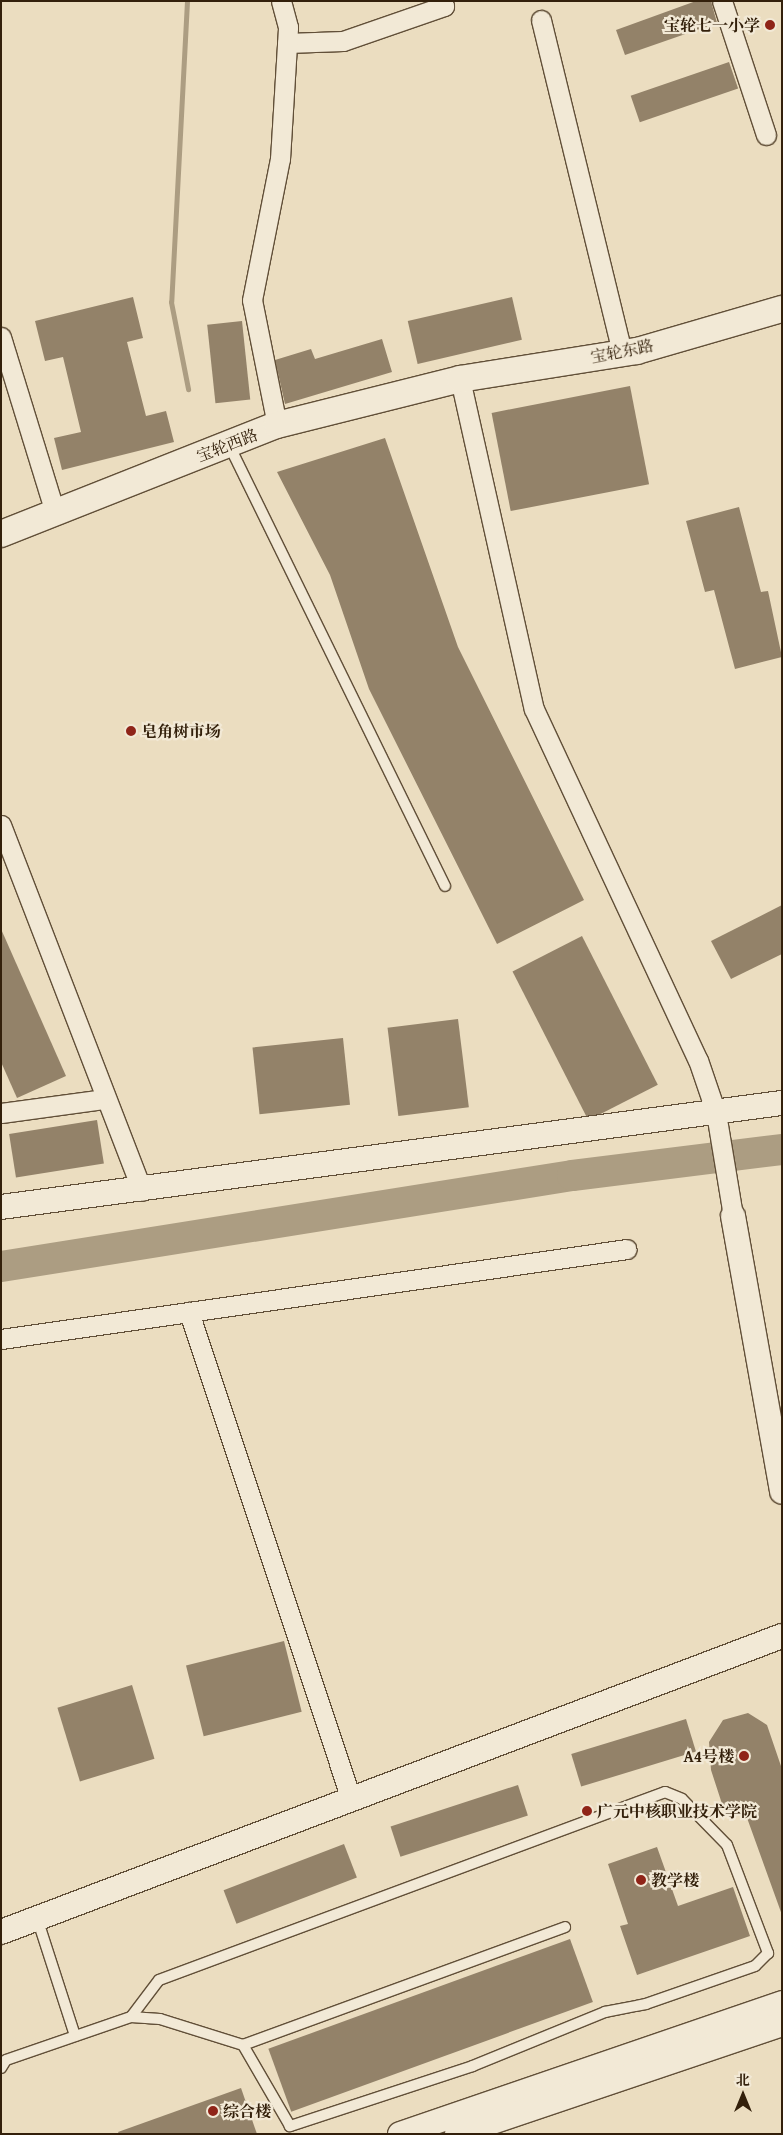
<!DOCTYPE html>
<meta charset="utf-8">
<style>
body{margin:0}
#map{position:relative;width:783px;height:2135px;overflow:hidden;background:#ebddc0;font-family:"Gentium Book Plus","Noto Serif SC",serif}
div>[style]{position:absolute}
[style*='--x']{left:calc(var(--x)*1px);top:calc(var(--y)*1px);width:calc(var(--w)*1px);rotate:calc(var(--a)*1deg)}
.stream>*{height:5px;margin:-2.5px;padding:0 2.5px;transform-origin:2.5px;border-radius:2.5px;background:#ac9d82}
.river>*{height:31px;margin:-15.5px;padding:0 15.5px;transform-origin:15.5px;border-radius:15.5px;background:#ac9d82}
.building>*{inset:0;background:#938269;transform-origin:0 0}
.roads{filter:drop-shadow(1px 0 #614f38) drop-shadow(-1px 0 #614f38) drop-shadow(0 1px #614f38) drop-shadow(0 -1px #614f38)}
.service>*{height:10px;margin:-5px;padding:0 5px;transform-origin:5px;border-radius:5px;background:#f2e9d6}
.minor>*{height:19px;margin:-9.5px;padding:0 9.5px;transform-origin:9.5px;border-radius:9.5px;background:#f2e9d6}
.tertiary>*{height:24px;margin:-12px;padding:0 12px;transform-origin:12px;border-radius:12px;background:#f2e9d6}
.secondary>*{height:26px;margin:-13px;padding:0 13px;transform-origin:13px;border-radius:13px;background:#f2e9d6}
.dots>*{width:14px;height:14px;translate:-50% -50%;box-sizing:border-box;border:2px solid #f2e9d6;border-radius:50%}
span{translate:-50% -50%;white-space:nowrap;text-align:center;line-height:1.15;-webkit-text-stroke:4.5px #f2e9d6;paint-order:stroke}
.poi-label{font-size:16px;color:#33200b;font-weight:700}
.right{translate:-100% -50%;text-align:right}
.left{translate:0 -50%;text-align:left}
.street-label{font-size:16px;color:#33200b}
.frame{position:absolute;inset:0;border:2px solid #33200b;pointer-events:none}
.north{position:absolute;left:718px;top:2070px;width:50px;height:50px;-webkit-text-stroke:4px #f2e9d6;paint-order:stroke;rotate:0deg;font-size:14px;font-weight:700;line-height:20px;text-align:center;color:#33200b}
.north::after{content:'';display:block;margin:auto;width:18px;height:22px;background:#33200b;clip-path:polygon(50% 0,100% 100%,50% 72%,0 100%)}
</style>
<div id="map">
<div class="stream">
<i style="--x:187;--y:1;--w:301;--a:93"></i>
<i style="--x:171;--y:302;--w:89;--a:78.9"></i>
</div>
<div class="river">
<i style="--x:1;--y:1266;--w:578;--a:-9.06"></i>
<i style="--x:572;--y:1175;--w:212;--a:-7.1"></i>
</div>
<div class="building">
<i style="clip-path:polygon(696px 1px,711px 1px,717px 23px,625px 55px,616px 30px)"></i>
<i style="left:729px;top:62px;width:28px;height:104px;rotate:71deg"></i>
<i style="clip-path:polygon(133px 297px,143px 338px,127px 342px,146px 416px,166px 411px,174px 442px,62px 470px,54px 438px,81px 432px,63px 357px,45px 361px,35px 321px)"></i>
<i style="left:512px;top:297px;width:44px;height:107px;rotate:77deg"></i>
<i style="left:242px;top:321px;width:79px;height:35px;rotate:84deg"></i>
<i style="clip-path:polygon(382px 339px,392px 372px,285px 404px,275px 360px,311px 349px,315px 359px)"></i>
<i style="left:630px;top:386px;width:100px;height:141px;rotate:79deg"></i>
<i style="clip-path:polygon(385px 438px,458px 647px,584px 900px,497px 944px,369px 689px,330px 575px,277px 472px)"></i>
<i style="clip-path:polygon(739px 507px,761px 592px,768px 591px,782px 657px,735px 669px,714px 590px,705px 592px,686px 521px)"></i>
<i style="clip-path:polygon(782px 905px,782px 954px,731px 979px,711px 941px)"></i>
<i style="clip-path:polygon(1px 929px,66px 1076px,17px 1098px,1px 1062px)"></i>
<i style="left:582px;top:936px;width:167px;height:78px;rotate:63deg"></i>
<i style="left:458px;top:1019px;width:89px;height:71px;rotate:83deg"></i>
<i style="left:343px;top:1038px;width:67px;height:91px;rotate:84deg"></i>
<i style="left:97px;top:1120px;width:44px;height:89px;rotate:81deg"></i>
<i style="left:284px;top:1641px;width:73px;height:101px;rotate:76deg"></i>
<i style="left:132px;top:1685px;width:77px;height:78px;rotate:73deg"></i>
<i style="clip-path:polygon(748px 1713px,767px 1725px,782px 1769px,782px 1915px,742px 1804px,724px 1810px,711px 1770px,709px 1742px,723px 1720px)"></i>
<i style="left:686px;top:1719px;width:34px;height:120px;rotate:73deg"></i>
<i style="left:518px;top:1785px;width:32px;height:134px;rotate:72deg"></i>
<i style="left:344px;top:1844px;width:36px;height:129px;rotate:69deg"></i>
<i style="clip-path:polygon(657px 1847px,678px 1906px,733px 1887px,750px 1936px,637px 1975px,620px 1926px,628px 1924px,608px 1864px)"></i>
<i style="left:570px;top:1939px;width:67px;height:321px;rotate:70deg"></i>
<i style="clip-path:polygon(241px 2088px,257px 2134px,119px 2134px,118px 2132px)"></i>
</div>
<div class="roads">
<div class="service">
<i style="--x:229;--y:445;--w:491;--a:63.9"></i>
<i style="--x:37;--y:1918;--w:124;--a:72.1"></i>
<i style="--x:131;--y:2017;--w:46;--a:-52.9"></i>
<i style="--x:159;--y:1980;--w:540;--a:-20.38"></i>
<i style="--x:665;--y:1792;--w:18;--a:22"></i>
<i style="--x:682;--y:1799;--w:64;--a:45.6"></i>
<i style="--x:727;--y:1845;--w:116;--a:69.2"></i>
<i style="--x:768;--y:1953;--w:18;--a:135"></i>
<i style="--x:755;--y:1966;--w:115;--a:160.8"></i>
<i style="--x:646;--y:2004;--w:42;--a:169"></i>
<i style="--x:605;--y:2012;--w:143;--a:157.8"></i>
<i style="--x:473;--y:2066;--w:193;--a:161.8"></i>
<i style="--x:290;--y:2126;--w:94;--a:-120.1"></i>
<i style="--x:1;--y:2068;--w:9;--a:-58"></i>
<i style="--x:6;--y:2060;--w:132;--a:-19"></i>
<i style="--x:131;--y:2017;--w:29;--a:4"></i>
<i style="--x:160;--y:2019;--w:87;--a:17.4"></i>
<i style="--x:243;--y:2045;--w:343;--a:-20.1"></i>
</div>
<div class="minor">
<i style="--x:722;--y:1;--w:141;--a:71.8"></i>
<i style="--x:541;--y:20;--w:343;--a:76.3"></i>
<i style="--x:287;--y:43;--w:56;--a:-2"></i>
<i style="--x:343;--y:41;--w:107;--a:-19.1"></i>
<i style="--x:444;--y:6;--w:5;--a:-112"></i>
<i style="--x:1;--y:337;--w:183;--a:72.9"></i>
<i style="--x:460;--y:379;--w:338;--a:77.4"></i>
<i style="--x:534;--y:709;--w:387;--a:65"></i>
<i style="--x:698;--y:1060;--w:56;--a:71.2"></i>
<i style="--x:716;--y:1113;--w:104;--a:80.6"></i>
<i style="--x:277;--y:425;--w:127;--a:-101.3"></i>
<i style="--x:252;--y:300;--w:144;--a:-78.8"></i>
<i style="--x:280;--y:159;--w:132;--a:-86.5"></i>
<i style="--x:288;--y:27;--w:27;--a:-105"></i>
<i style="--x:1;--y:825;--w:392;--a:68.9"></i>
<i style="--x:1;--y:1113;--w:105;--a:-7.7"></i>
<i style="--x:189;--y:1312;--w:513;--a:71.6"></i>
<i style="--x:1;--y:1339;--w:632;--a:-8.18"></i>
</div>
<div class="tertiary">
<i style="--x:1;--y:1207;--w:788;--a:-7.59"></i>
<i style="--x:733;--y:1216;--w:280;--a:79.9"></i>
<i style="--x:1;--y:1932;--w:835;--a:-20.76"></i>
<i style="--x:400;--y:2134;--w:404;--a:-18.9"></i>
<i style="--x:457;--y:2134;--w:343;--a:-18.7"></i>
</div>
<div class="secondary">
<i style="--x:1;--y:534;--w:297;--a:-21.6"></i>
<i style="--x:277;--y:425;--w:189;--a:-14.1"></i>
<i style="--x:460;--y:379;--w:179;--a:-9"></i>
<i style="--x:637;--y:351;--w:151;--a:-16.2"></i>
</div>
</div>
<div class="dots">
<i style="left:770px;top:25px;background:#8f2418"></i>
<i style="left:131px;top:731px;background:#8f2418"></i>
<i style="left:744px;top:1756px;background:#8f2418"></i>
<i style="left:587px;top:1811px;background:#8f2418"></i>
<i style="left:641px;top:1880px;background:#8f2418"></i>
<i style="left:213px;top:2111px;background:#8f2418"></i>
</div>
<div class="poi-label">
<span class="right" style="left:760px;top:25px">宝轮七一小学</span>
<span class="left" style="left:141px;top:731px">皂角树市场</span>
<span class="right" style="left:734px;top:1756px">A4号楼</span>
<span class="left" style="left:597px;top:1811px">广元中核职业技术学院</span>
<span class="left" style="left:651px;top:1880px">教学楼</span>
<span class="left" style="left:223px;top:2111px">综合楼</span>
</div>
<div class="street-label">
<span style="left:622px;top:351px;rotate:-11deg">宝轮东路</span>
<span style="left:227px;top:445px;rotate:-21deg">宝轮西路</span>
</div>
<div class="frame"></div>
<div class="north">北</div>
</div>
